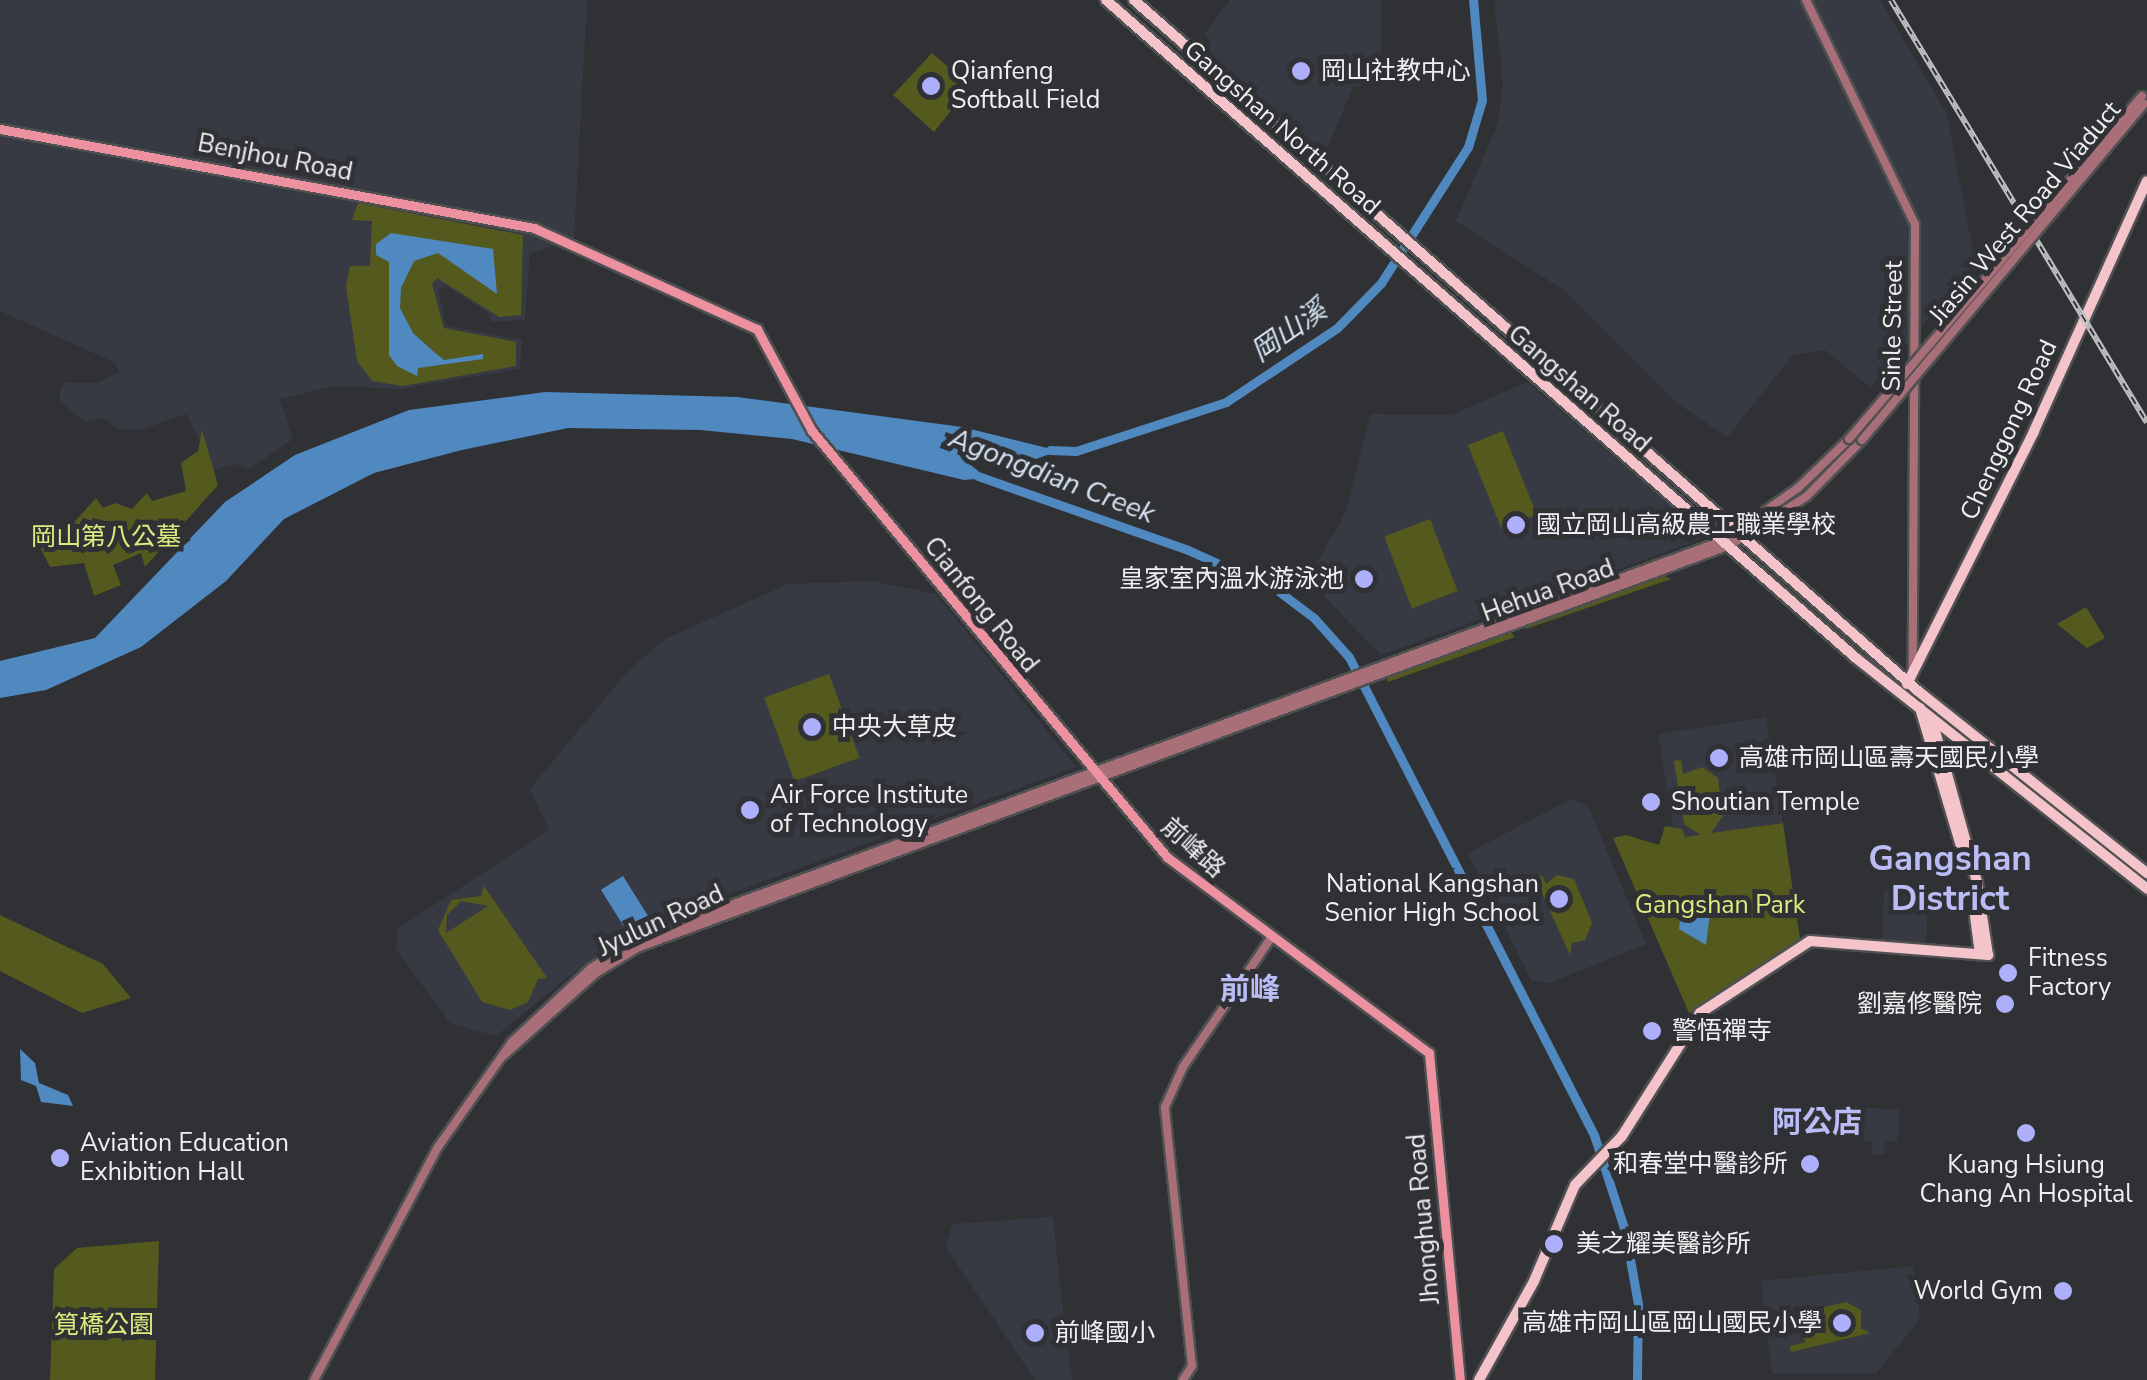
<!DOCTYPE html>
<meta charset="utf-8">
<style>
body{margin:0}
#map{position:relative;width:2147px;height:1380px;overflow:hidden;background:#303134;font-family:"Nunito Sans","Noto Sans TC",sans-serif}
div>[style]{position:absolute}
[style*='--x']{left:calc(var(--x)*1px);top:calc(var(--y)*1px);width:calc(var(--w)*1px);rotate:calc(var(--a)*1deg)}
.built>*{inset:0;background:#383a43;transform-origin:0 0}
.green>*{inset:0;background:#545a1e;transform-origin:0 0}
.water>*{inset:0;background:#5088c0;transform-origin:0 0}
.river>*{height:9px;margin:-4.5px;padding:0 4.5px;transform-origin:4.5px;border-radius:4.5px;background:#5088c0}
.roads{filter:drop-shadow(2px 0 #4f5052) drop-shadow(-2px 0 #4f5052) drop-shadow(0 2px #4f5052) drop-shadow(0 -2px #4f5052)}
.tertiary>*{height:8px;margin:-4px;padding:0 4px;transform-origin:4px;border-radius:4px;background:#a96f79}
.secondary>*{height:9px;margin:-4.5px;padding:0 4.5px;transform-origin:4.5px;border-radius:4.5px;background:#ed91a1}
.primary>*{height:10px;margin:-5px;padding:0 5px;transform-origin:5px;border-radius:5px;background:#f5c4cb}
.rail>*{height:6px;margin-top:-3px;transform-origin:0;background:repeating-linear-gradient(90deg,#303134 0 8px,#c0c1c3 0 16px);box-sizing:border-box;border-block:2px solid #c0c1c3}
.bridges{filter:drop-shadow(2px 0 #4f5052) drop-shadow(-2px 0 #4f5052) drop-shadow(0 2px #4f5052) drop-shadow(0 -2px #4f5052)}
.tertiary-bridge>*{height:8px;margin:-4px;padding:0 4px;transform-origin:4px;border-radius:4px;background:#a96f79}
.dots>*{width:28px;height:28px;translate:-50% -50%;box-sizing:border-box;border:5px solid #303134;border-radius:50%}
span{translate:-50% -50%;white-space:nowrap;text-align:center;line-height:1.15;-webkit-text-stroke:10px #303134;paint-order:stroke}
.poi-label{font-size:25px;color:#eff0f2}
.left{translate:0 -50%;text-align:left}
.right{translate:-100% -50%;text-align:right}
.street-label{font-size:25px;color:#eff0f2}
.park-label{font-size:25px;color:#deeb7e}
.water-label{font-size:28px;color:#d5e4f4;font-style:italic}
.quarter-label{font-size:30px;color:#b9bcf5;font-weight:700}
.district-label{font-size:35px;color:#b9bcf5;font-weight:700}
</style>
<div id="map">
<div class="built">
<i style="clip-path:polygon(0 0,587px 0,574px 238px,530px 254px,525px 320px,491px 322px,490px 314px,446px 286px,438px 290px,446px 325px,522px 340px,520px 369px,401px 389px,333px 386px,280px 399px,293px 439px,249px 469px,235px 464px,213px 470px,187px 414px,140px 430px,118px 429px,103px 418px,85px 422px,60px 401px,60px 389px,65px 382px,97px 383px,119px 372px,116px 363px,0 311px)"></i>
<i style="clip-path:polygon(1230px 0,1382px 0,1380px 84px,1353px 87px,1322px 161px,1208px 58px,1210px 41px,1204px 34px)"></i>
<i style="clip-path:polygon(1494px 0,1880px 0,1947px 114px,1975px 262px,1871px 388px,1825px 350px,1793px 355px,1727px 437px,1677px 403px,1565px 291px,1456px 221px,1498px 123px,1503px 84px)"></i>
<i style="clip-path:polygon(1527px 382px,1707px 537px,1381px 655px,1307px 579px,1346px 512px,1371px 414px,1451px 415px)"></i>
<i style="clip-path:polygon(872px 581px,936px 594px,1076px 767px,655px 921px,584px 964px,496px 1036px,450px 1023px,396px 949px,397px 929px,549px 830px,530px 789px,627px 672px,665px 639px,788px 584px)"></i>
<i style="left:1766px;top:717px;width:107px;height:109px;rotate:81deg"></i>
<i style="clip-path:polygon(1571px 799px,1588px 806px,1646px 944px,1550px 983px,1532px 981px,1468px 853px)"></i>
<i style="left:1928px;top:892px;width:57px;height:44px;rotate:92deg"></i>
<i style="clip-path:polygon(1858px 1107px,1900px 1110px,1897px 1141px,1885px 1141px,1884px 1154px,1872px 1155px,1872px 1141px,1857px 1140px)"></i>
<i style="clip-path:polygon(1053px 1217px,1060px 1286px,1072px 1380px,1035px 1380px,945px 1246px,953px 1224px)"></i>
<i style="clip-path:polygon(1913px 1266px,1920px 1319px,1876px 1373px,1772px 1374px,1761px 1281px)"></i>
</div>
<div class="green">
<i style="clip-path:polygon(932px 53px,960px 77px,962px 97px,934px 132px,893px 95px)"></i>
<i style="clip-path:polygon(358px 203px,523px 235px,521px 315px,499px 317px,437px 278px,432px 284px,444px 328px,516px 342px,516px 366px,403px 386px,372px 381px,357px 361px,346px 286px,350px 266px,370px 266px,372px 221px,352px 220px)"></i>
<i style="clip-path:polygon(202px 430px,218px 485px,145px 567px,141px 553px,113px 565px,121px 585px,94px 596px,84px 563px,50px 567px,40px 547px,60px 525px,68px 529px,96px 498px,103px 508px,115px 503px,132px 509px,147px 493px,152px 501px,186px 491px,181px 463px,198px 451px)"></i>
<i style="left:1503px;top:431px;width:90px;height:38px;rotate:68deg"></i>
<i style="left:1430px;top:519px;width:77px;height:49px;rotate:69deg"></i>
<i style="clip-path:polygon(1662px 575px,1671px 579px,1526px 629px,1527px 625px)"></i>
<i style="clip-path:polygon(2086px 607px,2105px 638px,2087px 648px,2057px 624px)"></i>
<i style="clip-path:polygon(1510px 632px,1515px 637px,1388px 682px,1385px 675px)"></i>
<i style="left:829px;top:674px;width:89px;height:69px;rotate:70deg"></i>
<i style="clip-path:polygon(1681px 760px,1683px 774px,1702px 767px,1718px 778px,1723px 816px,1711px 833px,1783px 823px,1800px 939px,1689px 1013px,1613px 838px,1626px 835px,1659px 845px,1665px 826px,1682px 829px,1685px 837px,1701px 835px,1684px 824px,1674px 761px)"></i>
<i style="clip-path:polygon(1542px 875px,1546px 884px,1557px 875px,1574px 879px,1592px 923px,1585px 940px,1572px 943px,1570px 955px,1535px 878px)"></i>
<i style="clip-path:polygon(evenodd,484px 886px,547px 978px,538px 979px,528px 1002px,510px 1010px,482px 1002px,438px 930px,451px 900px,481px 896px,484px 886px,461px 901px,488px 906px,446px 933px,447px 915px,461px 901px)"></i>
<i style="clip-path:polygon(0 915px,103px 964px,131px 998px,82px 1013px,0 971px)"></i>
<i style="clip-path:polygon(159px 1241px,155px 1380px,50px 1380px,54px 1269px,77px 1248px)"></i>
<i style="clip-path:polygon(1846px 1302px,1861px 1310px,1861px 1328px,1870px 1333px,1791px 1352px,1790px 1346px,1806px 1342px,1796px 1328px,1803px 1312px)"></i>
</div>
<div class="water">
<i style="clip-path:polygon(391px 233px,493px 249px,497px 294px,438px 253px,414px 261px,401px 288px,400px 308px,413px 333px,434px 352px,444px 360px,483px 354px,483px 359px,418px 368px,417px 376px,397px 366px,389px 355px,389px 262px,376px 255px,376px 244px)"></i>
<i style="clip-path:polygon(545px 392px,737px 397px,962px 427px,1059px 451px,1027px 462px,971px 451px,963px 459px,987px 478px,964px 480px,792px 439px,700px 430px,568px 428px,462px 450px,374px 473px,284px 519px,226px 581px,141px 647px,46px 690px,0 698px,0 661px,95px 638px,225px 502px,295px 455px,409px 410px)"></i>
<i style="left:623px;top:876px;width:47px;height:26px;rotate:58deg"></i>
<i style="clip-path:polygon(1682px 903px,1710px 914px,1706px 945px,1679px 929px)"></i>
<i style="clip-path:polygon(20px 1049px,35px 1063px,39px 1083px,68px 1095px,73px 1106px,41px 1102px,36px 1086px,21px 1080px)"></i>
</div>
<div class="river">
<i style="--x:1050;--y:450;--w:26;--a:2"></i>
<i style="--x:1076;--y:451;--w:158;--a:-18.1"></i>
<i style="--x:1226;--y:402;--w:133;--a:-33.7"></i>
<i style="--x:1337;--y:328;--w:63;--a:-45.6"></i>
<i style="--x:1381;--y:283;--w:161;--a:-57.4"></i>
<i style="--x:1468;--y:147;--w:49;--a:-73.4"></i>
<i style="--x:1482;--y:100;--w:100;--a:-95.1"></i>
<i style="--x:978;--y:476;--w:223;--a:19.4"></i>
<i style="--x:1188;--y:550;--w:98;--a:24.2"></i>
<i style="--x:1277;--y:590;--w:46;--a:37.1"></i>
<i style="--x:1314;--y:618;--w:52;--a:48.1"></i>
<i style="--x:1349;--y:657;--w:537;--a:62.86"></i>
<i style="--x:1594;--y:1135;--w:101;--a:72.1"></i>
<i style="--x:1625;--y:1231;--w:74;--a:79.9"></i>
<i style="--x:1638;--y:1304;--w:76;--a:90.8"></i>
</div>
<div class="roads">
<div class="tertiary">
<i style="--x:1806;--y:0;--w:249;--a:64.1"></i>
<i style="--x:1915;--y:224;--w:444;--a:90.3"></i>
<i style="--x:503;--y:1056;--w:125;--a:-41.7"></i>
<i style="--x:596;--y:973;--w:48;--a:-31.4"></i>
<i style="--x:637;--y:948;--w:1163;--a:-20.23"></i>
<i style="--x:1728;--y:546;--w:93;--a:-32.3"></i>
<i style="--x:1807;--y:496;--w:78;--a:-45.5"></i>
<i style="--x:314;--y:1380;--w:264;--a:-62"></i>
<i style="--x:438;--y:1147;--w:128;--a:-54.8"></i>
<i style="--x:512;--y:1042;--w:108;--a:-43.1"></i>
<i style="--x:591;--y:968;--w:50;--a:-32.7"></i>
<i style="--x:633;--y:941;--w:1160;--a:-20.17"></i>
<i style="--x:1722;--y:541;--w:93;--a:-34.9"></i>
<i style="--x:1798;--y:488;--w:71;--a:-43.9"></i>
<i style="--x:1183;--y:1380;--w:17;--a:-57"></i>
<i style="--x:1192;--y:1366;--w:260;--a:-96"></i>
<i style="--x:1165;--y:1107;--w:44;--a:-65.8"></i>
<i style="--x:1183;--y:1067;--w:156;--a:-55.7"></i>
</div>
<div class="secondary">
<i style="--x:0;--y:129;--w:543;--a:10.5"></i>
<i style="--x:534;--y:228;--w:245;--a:24.4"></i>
<i style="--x:757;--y:329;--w:116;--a:61.7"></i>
<i style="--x:812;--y:431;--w:555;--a:50.19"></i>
<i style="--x:1167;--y:857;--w:327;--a:36.8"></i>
<i style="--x:1429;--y:1053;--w:328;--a:84.6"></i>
</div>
<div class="primary">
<i style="--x:1106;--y:0;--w:998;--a:41.26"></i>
<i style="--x:1856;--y:658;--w:372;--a:38.4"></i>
<i style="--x:1134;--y:0;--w:1045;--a:41.39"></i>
<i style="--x:1918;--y:691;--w:293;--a:38.5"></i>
<i style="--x:1907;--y:684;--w:283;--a:-63.3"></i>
<i style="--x:2034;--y:431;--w:274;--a:-65.7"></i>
<i style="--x:1920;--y:708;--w:159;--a:73.5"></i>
<i style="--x:1973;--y:901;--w:53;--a:82.5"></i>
<i style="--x:1479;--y:1380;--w:113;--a:-60.9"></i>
<i style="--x:1534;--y:1281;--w:104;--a:-66.9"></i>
<i style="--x:1575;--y:1185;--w:68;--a:-46.2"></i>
<i style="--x:1622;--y:1136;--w:146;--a:-57.6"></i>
<i style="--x:1700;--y:1013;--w:131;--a:-33.2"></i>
<i style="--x:1810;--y:941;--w:179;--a:4.5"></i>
<i style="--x:1988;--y:955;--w:74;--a:-98.6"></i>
<i style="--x:1977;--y:882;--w:168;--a:-105.5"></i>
</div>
</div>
<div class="rail">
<i style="--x:1891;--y:0;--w:494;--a:58.8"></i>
</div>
<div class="bridges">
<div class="tertiary-bridge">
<i style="--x:1849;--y:439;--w:451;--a:-49.5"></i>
<i style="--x:1862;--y:440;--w:439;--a:-50"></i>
</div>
</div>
<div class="dots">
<i style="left:1301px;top:71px;background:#adaffb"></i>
<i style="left:931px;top:86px;background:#adaffb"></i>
<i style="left:1516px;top:525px;background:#adaffb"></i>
<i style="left:1364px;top:579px;background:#adaffb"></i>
<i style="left:812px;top:727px;background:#adaffb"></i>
<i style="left:1719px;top:758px;background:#adaffb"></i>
<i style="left:1651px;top:802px;background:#adaffb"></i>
<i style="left:750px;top:810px;background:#adaffb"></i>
<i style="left:1559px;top:899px;background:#adaffb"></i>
<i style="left:2008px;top:973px;background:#adaffb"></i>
<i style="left:2005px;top:1004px;background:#adaffb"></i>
<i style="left:1652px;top:1031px;background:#adaffb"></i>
<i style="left:2026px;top:1133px;background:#adaffb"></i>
<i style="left:60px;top:1158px;background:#adaffb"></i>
<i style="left:1810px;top:1164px;background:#adaffb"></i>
<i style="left:1554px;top:1244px;background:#adaffb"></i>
<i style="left:2063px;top:1291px;background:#adaffb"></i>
<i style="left:1842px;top:1323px;background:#adaffb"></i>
<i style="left:1035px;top:1333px;background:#adaffb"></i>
</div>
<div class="poi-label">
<span class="left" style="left:1321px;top:71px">岡山社教中心</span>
<span class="left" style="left:951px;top:86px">Qianfeng<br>Softball Field</span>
<span class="left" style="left:1536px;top:525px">國立岡山高級農工職業學校</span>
<span class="right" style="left:1344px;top:579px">皇家室內溫水游泳池</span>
<span class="left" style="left:832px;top:727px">中央大草皮</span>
<span class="left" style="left:1739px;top:758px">高雄市岡山區壽天國民小學</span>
<span class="left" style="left:770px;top:810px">Air Force Institute<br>of Technology</span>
<span class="left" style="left:1671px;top:802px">Shoutian Temple</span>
<span class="right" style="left:1539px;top:899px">National Kangshan<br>Senior High School</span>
<span class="left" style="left:2028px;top:973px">Fitness<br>Factory</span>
<span class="right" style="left:1982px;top:1004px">劉嘉修醫院</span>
<span class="left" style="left:1672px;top:1031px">警悟禪寺</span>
<span class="left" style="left:80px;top:1158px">Aviation Education<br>Exhibition Hall</span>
<span class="right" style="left:1788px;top:1164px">和春堂中醫診所</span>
<span style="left:2026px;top:1180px">Kuang Hsiung<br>Chang An Hospital</span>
<span class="left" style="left:1576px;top:1244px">美之耀美醫診所</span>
<span class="right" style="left:2043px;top:1291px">World Gym</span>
<span class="right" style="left:1822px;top:1323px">高雄市岡山區岡山國民小學</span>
<span class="left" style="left:1055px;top:1333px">前峰國小</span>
</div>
<div class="street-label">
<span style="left:1282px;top:128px;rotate:41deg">Gangshan North Road</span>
<span style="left:275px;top:158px;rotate:11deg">Benjhou Road</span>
<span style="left:2025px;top:213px;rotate:-50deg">Jiasin West Road Viaduct</span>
<span style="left:1893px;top:326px;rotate:-89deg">Sinle Street</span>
<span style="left:1579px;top:389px;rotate:41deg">Gangshan Road</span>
<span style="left:2009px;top:430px;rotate:-65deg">Chenggong Road</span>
<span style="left:1548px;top:591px;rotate:-20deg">Hehua Road</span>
<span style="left:981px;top:605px;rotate:51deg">Cianfong Road</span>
<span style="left:1193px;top:848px;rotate:42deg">前峰路</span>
<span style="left:661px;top:921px;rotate:-25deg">Jyulun Road</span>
<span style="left:1424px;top:1219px;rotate:-95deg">Jhonghua Road</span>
</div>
<div class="park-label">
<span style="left:106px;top:537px">岡山第八公墓</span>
<span style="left:1720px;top:905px">Gangshan Park</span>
<span style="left:104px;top:1325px">筧橋公園</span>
</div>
<div class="water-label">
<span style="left:1289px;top:331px;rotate:-35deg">岡山溪</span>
<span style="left:1052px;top:476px;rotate:21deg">Agongdian Creek</span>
</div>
<div class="quarter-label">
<span style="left:1250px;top:990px">前峰</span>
<span style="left:1817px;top:1123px">阿公店</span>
</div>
<div class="district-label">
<span style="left:1950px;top:879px">Gangshan<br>District</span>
</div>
</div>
